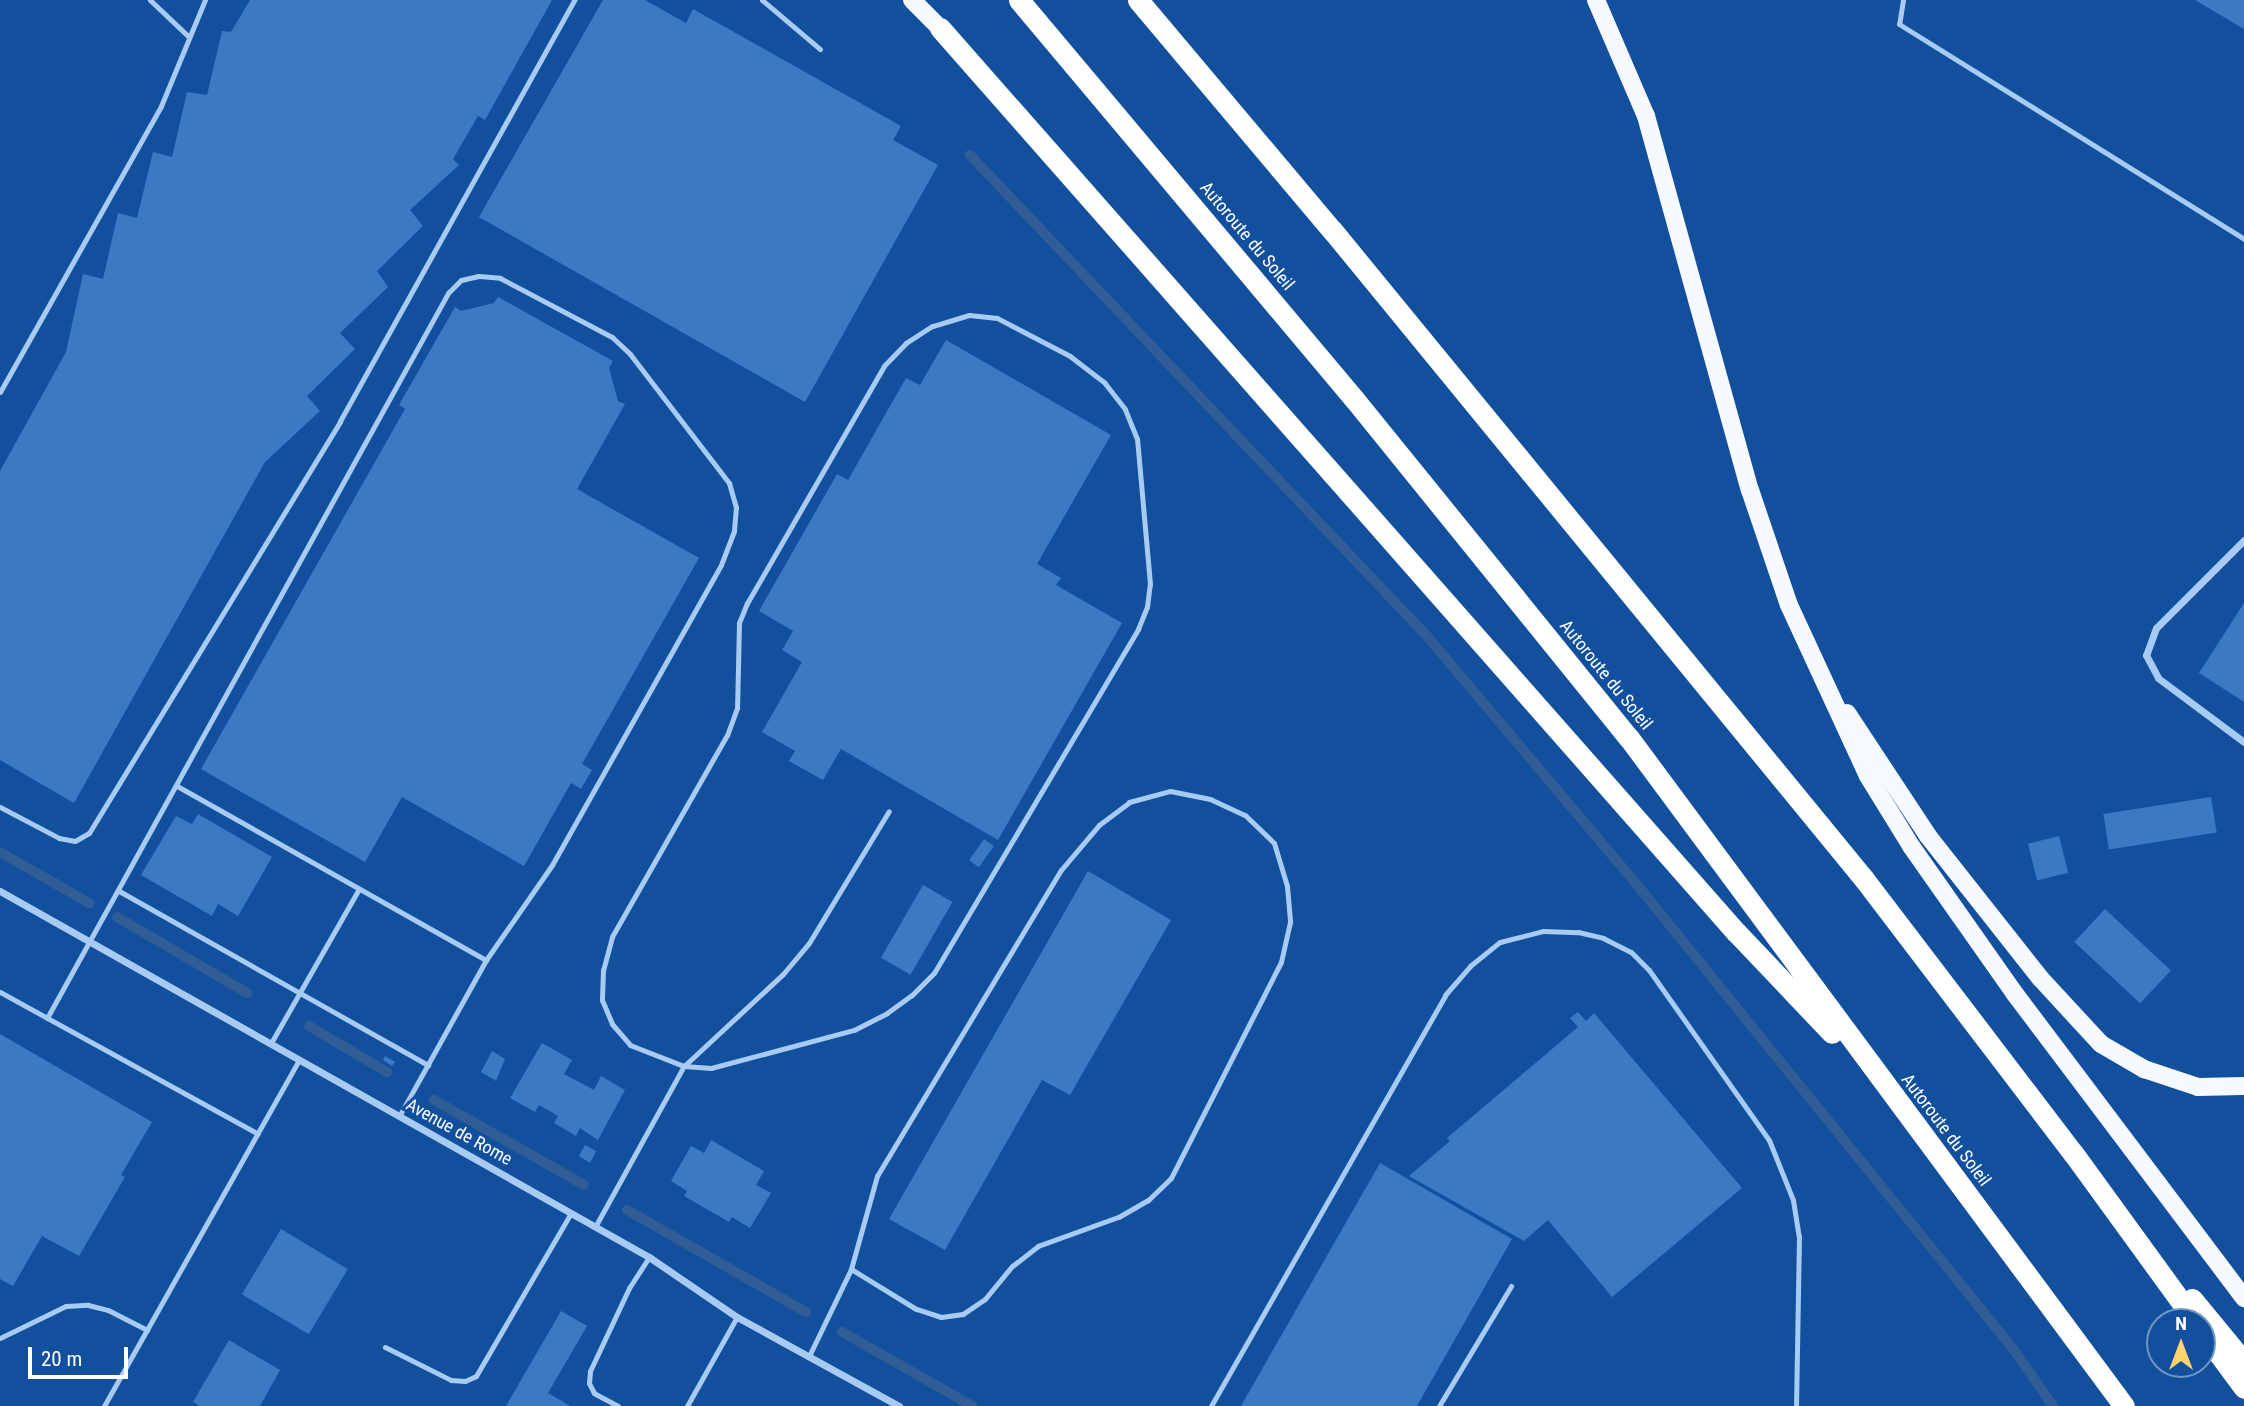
<!DOCTYPE html>
<style>
body{margin:0}
#map{position:relative;width:2244px;height:1406px;overflow:hidden;background:#12509d;font-family:"Roboto Condensed",sans-serif}
div>[style]{position:absolute}
[style*='--x']{left:calc(var(--x)*1px);top:calc(var(--y)*1px);width:calc(var(--w)*1px);rotate:calc(var(--a)*1deg)}
.stream>*{height:10px;margin:-5px;padding:0 5px;transform-origin:5px;border-radius:5px;background:#305d96}
.building>*{inset:0;background:#3b79c4;transform-origin:0 0}
.service>*{height:5px;margin:-2.5px;padding:0 2.5px;transform-origin:2.5px;border-radius:2.5px;background:#a8cbf4}
.minor>*{height:7px;margin:-3.5px;padding:0 3.5px;transform-origin:3.5px;border-radius:3.5px;background:#a8cbf4}
.primary>*{height:18px;margin:-9px;padding:0 9px;transform-origin:9px;border-radius:9px;background:#f6f9ff}
.motorway>*{height:21px;margin:-10.5px;padding:0 10.5px;transform-origin:10.5px;border-radius:10.5px;background:#fff}
span{translate:-50% -50%;white-space:nowrap;text-align:center;line-height:1.15;-webkit-text-stroke:6px #12509d;paint-order:stroke}
.street-label{font-size:18px;color:#fff}
.north{position:absolute;left:2146px;top:1308px;width:70px;height:70px;box-sizing:border-box;background:#12509d;border:2px solid #7196c4;border-radius:50%;rotate:0deg;font-size:19px;font-weight:700;line-height:28px;text-align:center;color:#fff}
.north::after{content:'';display:block;margin:auto;width:24px;height:32px;background:#ffd46c;clip-path:polygon(50% 0,100% 100%,50% 72%,0 100%)}
.scale{position:absolute;left:28px;top:1347px;width:100px;height:32px;box-sizing:border-box;border:4px solid #fff;border-top:0;padding-left:9px;font-size:21px;line-height:24px;white-space:nowrap;color:#fff;-webkit-text-stroke:5px #12509d;paint-order:stroke}
</style>
<div id="map">
<div class="stream">
<i style="--x:970;--y:155;--w:662;--a:46.47"></i>
<i style="--x:1426;--y:635;--w:322;--a:49.8"></i>
<i style="--x:1634;--y:881;--w:604;--a:50.98"></i>
<i style="--x:2014;--y:1350;--w:68;--a:55.1"></i>
<i style="--x:0;--y:852;--w:103;--a:29.8"></i>
<i style="--x:117;--y:917;--w:151;--a:30.3"></i>
<i style="--x:309;--y:1026;--w:91;--a:30.5"></i>
<i style="--x:434;--y:1100;--w:172;--a:29.5"></i>
<i style="--x:627;--y:1210;--w:206;--a:29.7"></i>
<i style="--x:842;--y:1332;--w:150;--a:29.6"></i>
</div>
<div class="building">
<i style="clip-path:polygon(250px 0,552px 0,485px 120px,478px 116px,453px 159px,459px 165px,410px 210px,423px 226px,377px 271px,388px 287px,340px 333px,355px 349px,307px 396px,320px 411px,265px 462px,74px 803px,0 760px,0 471px,66px 352px,83px 274px,103px 279px,118px 213px,137px 218px,153px 152px,172px 157px,187px 92px,207px 95px,222px 31px,231px 32px)"></i>
<i style="clip-path:polygon(603px 0,645px 0,686px 23px,693px 9px,901px 126px,893px 140px,938px 165px,805px 402px,479px 217px)"></i>
<i style="clip-path:polygon(2195px 0,2244px 0,2244px 29px)"></i>
<i style="clip-path:polygon(498px 297px,613px 361px,609px 368px,618px 401px,625px 404px,577px 489px,699px 558px,582px 764px,592px 770px,581px 789px,571px 783px,524px 866px,402px 797px,365px 862px,201px 769px,405px 409px,399px 405px,455px 307px,461px 311px,494px 303px)"></i>
<i style="clip-path:polygon(946px 340px,1111px 435px,1037px 564px,1061px 578px,1056px 585px,1122px 623px,998px 840px,841px 749px,823px 780px,789px 761px,795px 751px,762px 732px,802px 662px,782px 650px,793px 631px,759px 611px,837px 474px,848px 480px,906px 378px,920px 385px)"></i>
<i style="clip-path:polygon(2244px 603px,2244px 702px,2199px 673px)"></i>
<i style="left:2211px;top:797px;width:36px;height:109px;rotate:81deg"></i>
<i style="clip-path:polygon(198px 814px,272px 857px,238px 916px,218px 904px,212px 916px,141px 875px,176px 816px,192px 824px)"></i>
<i style="left:2059px;top:836px;width:38px;height:32px;rotate:76deg"></i>
<i style="left:984px;top:839px;width:12px;height:26px;rotate:35deg"></i>
<i style="clip-path:polygon(1088px 871px,1171px 920px,1070px 1095px,1042px 1080px,945px 1250px,889px 1219px)"></i>
<i style="left:923px;top:885px;width:34px;height:84px;rotate:30deg"></i>
<i style="left:2105px;top:909px;width:90px;height:45px;rotate:43deg"></i>
<i style="clip-path:polygon(1578px 1012px,1586px 1021px,1594px 1013px,1742px 1188px,1612px 1297px,1548px 1220px,1524px 1241px,1409px 1176px,1450px 1141px,1447px 1138px,1578px 1027px,1570px 1018px)"></i>
<i style="clip-path:polygon(0 1034px,152px 1122px,121px 1175px,125px 1177px,79px 1256px,42px 1236px,13px 1286px,0 1279px)"></i>
<i style="clip-path:polygon(542px 1043px,572px 1060px,564px 1074px,594px 1090px,601px 1076px,625px 1090px,598px 1140px,580px 1128px,576px 1136px,554px 1123px,558px 1116px,539px 1105px,535px 1112px,510px 1098px)"></i>
<i style="clip-path:polygon(492px 1051px,505px 1059px,496px 1081px,481px 1072px)"></i>
<i style="clip-path:polygon(385px 1056px,395px 1062px,392px 1066px,383px 1060px)"></i>
<i style="clip-path:polygon(711px 1140px,764px 1171px,756px 1185px,771px 1193px,750px 1228px,732px 1217px,729px 1222px,684px 1196px,687px 1191px,671px 1181px,691px 1146px,704px 1153px)"></i>
<i style="left:585px;top:1145px;width:13px;height:13px;rotate:29deg"></i>
<i style="clip-path:polygon(1380px 1163px,1512px 1239px,1417px 1406px,1241px 1406px)"></i>
<i style="left:281px;top:1229px;width:78px;height:76px;rotate:31deg"></i>
<i style="clip-path:polygon(561px 1311px,587px 1326px,548px 1393px,570px 1406px,506px 1406px)"></i>
<i style="clip-path:polygon(229px 1340px,280px 1370px,260px 1406px,200px 1406px,193px 1402px)"></i>
</div>
<div class="service">
<i style="--x:150;--y:0;--w:54;--a:43.5"></i>
<i style="--x:762;--y:0;--w:76;--a:40.2"></i>
<i style="--x:1903;--y:0;--w:24;--a:99"></i>
<i style="--x:1899;--y:24;--w:407;--a:31.9"></i>
<i style="--x:0;--y:392;--w:328;--a:-60.6"></i>
<i style="--x:161;--y:106;--w:115;--a:-67.5"></i>
<i style="--x:177;--y:786;--w:355;--a:29.4"></i>
<i style="--x:0;--y:807;--w:67;--a:27.7"></i>
<i style="--x:59;--y:838;--w:16;--a:11"></i>
<i style="--x:75;--y:841;--w:16;--a:-30"></i>
<i style="--x:89;--y:833;--w:482;--a:-58.6"></i>
<i style="--x:340;--y:421;--w:482;--a:-60.9"></i>
<i style="--x:119;--y:891;--w:355;--a:29.4"></i>
<i style="--x:0;--y:992;--w:294;--a:28.8"></i>
<i style="--x:47;--y:1018;--w:829;--a:-61.05"></i>
<i style="--x:448;--y:293;--w:18;--a:-45"></i>
<i style="--x:461;--y:280;--w:18;--a:-13"></i>
<i style="--x:479;--y:276;--w:21;--a:5"></i>
<i style="--x:500;--y:278;--w:127;--a:27.8"></i>
<i style="--x:612;--y:337;--w:25;--a:43"></i>
<i style="--x:630;--y:354;--w:163;--a:52.5"></i>
<i style="--x:729;--y:483;--w:25;--a:74"></i>
<i style="--x:736;--y:507;--w:24;--a:95"></i>
<i style="--x:734;--y:531;--w:36;--a:111"></i>
<i style="--x:721;--y:565;--w:344;--a:119.4"></i>
<i style="--x:552;--y:865;--w:116;--a:124.8"></i>
<i style="--x:486;--y:960;--w:179;--a:119.1"></i>
<i style="--x:271;--y:1043;--w:177;--a:-60.3"></i>
<i style="--x:595;--y:1227;--w:184;--a:-61.1"></i>
<i style="--x:684;--y:1066;--w:27;--a:4"></i>
<i style="--x:711;--y:1068;--w:148;--a:-14.9"></i>
<i style="--x:854;--y:1030;--w:37;--a:-27"></i>
<i style="--x:887;--y:1013;--w:31;--a:-36"></i>
<i style="--x:912;--y:995;--w:31;--a:-45"></i>
<i style="--x:934;--y:973;--w:400;--a:-59.3"></i>
<i style="--x:1138;--y:629;--w:24;--a:-68"></i>
<i style="--x:1147;--y:607;--w:23;--a:-83"></i>
<i style="--x:1150;--y:584;--w:146;--a:-95.1"></i>
<i style="--x:1137;--y:439;--w:32;--a:-112"></i>
<i style="--x:1125;--y:409;--w:33;--a:-128"></i>
<i style="--x:1105;--y:383;--w:44;--a:-142.4"></i>
<i style="--x:1070;--y:356;--w:82;--a:-152.5"></i>
<i style="--x:997;--y:318;--w:28;--a:-174"></i>
<i style="--x:969;--y:315;--w:39;--a:163"></i>
<i style="--x:932;--y:326;--w:31;--a:147"></i>
<i style="--x:906;--y:343;--w:32;--a:134"></i>
<i style="--x:884;--y:366;--w:274;--a:120"></i>
<i style="--x:747;--y:603;--w:22;--a:112"></i>
<i style="--x:739;--y:623;--w:85;--a:91.3"></i>
<i style="--x:737;--y:708;--w:29;--a:110"></i>
<i style="--x:727;--y:735;--w:232;--a:119.7"></i>
<i style="--x:612;--y:937;--w:34;--a:105"></i>
<i style="--x:603;--y:970;--w:30;--a:92"></i>
<i style="--x:602;--y:1000;--w:26;--a:67"></i>
<i style="--x:612;--y:1024;--w:28;--a:49"></i>
<i style="--x:630;--y:1045;--w:58;--a:21.3"></i>
<i style="--x:684;--y:1066;--w:135;--a:-42.9"></i>
<i style="--x:783;--y:974;--w:40;--a:-50"></i>
<i style="--x:809;--y:943;--w:154;--a:-58.8"></i>
<i style="--x:0;--y:1338;--w:73;--a:-25.9"></i>
<i style="--x:66;--y:1306;--w:22;--a:-3"></i>
<i style="--x:88;--y:1305;--w:21;--a:14"></i>
<i style="--x:108;--y:1310;--w:44;--a:27.1"></i>
<i style="--x:385;--y:1347;--w:74;--a:26.6"></i>
<i style="--x:451;--y:1380;--w:14;--a:4"></i>
<i style="--x:465;--y:1381;--w:12;--a:-24"></i>
<i style="--x:476;--y:1376;--w:189;--a:-59.8"></i>
<i style="--x:809;--y:1356;--w:97;--a:-64.2"></i>
<i style="--x:851;--y:1269;--w:97;--a:-74.4"></i>
<i style="--x:877;--y:1176;--w:357;--a:-59"></i>
<i style="--x:1061;--y:870;--w:59;--a:-49.8"></i>
<i style="--x:1099;--y:825;--w:38;--a:-37"></i>
<i style="--x:1129;--y:802;--w:42;--a:-15"></i>
<i style="--x:1170;--y:791;--w:41;--a:11.3"></i>
<i style="--x:1210;--y:799;--w:38;--a:25"></i>
<i style="--x:1245;--y:815;--w:40;--a:44"></i>
<i style="--x:1274;--y:843;--w:45;--a:73.2"></i>
<i style="--x:1287;--y:886;--w:36;--a:85"></i>
<i style="--x:1290;--y:922;--w:41;--a:102.7"></i>
<i style="--x:1281;--y:962;--w:242;--a:117"></i>
<i style="--x:1171;--y:1178;--w:32;--a:136"></i>
<i style="--x:1148;--y:1200;--w:34;--a:150"></i>
<i style="--x:1118;--y:1217;--w:85;--a:160.1"></i>
<i style="--x:1038;--y:1246;--w:33;--a:142"></i>
<i style="--x:1012;--y:1266;--w:43;--a:129.3"></i>
<i style="--x:985;--y:1299;--w:27;--a:146"></i>
<i style="--x:963;--y:1314;--w:22;--a:172"></i>
<i style="--x:941;--y:1317;--w:26;--a:-162"></i>
<i style="--x:916;--y:1309;--w:76;--a:-148.4"></i>
<i style="--x:104;--y:1406;--w:397;--a:-60.6"></i>
<i style="--x:618;--y:1406;--w:27;--a:-152"></i>
<i style="--x:594;--y:1393;--w:11;--a:-117"></i>
<i style="--x:589;--y:1383;--w:12;--a:-85"></i>
<i style="--x:590;--y:1371;--w:92;--a:-64.8"></i>
<i style="--x:629;--y:1288;--w:37;--a:-57"></i>
<i style="--x:687;--y:1406;--w:102;--a:-60.7"></i>
<i style="--x:1211;--y:1406;--w:473;--a:-60.3"></i>
<i style="--x:1445;--y:995;--w:38;--a:-49"></i>
<i style="--x:1470;--y:966;--w:38;--a:-39"></i>
<i style="--x:1500;--y:942;--w:44;--a:-14.3"></i>
<i style="--x:1543;--y:931;--w:35;--a:2"></i>
<i style="--x:1578;--y:932;--w:26;--a:13"></i>
<i style="--x:1603;--y:938;--w:31;--a:27"></i>
<i style="--x:1631;--y:952;--w:25;--a:45"></i>
<i style="--x:1649;--y:970;--w:208;--a:54.8"></i>
<i style="--x:1769;--y:1140;--w:65;--a:68.2"></i>
<i style="--x:1793;--y:1200;--w:36;--a:81"></i>
<i style="--x:1799;--y:1236;--w:170;--a:91"></i>
<i style="--x:1439;--y:1406;--w:140;--a:-59"></i>
</div>
<div class="minor">
<i style="--x:2244;--y:540;--w:124;--a:135"></i>
<i style="--x:2156;--y:628;--w:29;--a:110"></i>
<i style="--x:2146;--y:655;--w:26;--a:62"></i>
<i style="--x:2158;--y:678;--w:107;--a:36.7"></i>
<i style="--x:0;--y:891;--w:745;--a:29.42"></i>
<i style="--x:649;--y:1257;--w:107;--a:34.3"></i>
<i style="--x:737;--y:1317;--w:185;--a:28.8"></i>
</div>
<div class="primary">
<i style="--x:912;--y:0;--w:40;--a:45"></i>
<i style="--x:1596;--y:0;--w:126;--a:66.7"></i>
<i style="--x:1646;--y:116;--w:388;--a:74.5"></i>
<i style="--x:1750;--y:490;--w:121;--a:71.3"></i>
<i style="--x:1789;--y:605;--w:188;--a:65.2"></i>
<i style="--x:1868;--y:776;--w:82;--a:58.4"></i>
<i style="--x:1911;--y:846;--w:181;--a:54.9"></i>
<i style="--x:2015;--y:994;--w:381;--a:53"></i>
<i style="--x:1847;--y:713;--w:147;--a:56.6"></i>
<i style="--x:1928;--y:836;--w:182;--a:51.7"></i>
<i style="--x:2041;--y:979;--w:88;--a:47.3"></i>
<i style="--x:2101;--y:1044;--w:50;--a:30.2"></i>
<i style="--x:2144;--y:1069;--w:57;--a:18.4"></i>
<i style="--x:2198;--y:1087;--w:46;--a:-1.2"></i>
</div>
<div class="motorway">
<i style="--x:1019;--y:0;--w:522;--a:49.97"></i>
<i style="--x:1355;--y:400;--w:435;--a:51"></i>
<i style="--x:1629;--y:738;--w:831;--a:53.46"></i>
<i style="--x:1138;--y:0;--w:301;--a:49.9"></i>
<i style="--x:1332;--y:230;--w:839;--a:50.66"></i>
<i style="--x:1864;--y:879;--w:345;--a:52.7"></i>
<i style="--x:2073;--y:1153;--w:209;--a:54"></i>
<i style="--x:940;--y:28;--w:1205;--a:48.64"></i>
<i style="--x:1736;--y:932;--w:139;--a:46.5"></i>
<i style="--x:2192;--y:1299;--w:82;--a:50.5"></i>
<i style="--x:2210;--y:1342;--w:57;--a:53.5"></i>
</div>
<div class="street-label">
<span style="left:1247px;top:236px;rotate:50deg">Autoroute du Soleil</span>
<span style="left:1606px;top:675px;rotate:51deg">Autoroute du Soleil</span>
<span style="left:1946px;top:1130px;rotate:53deg">Autoroute du Soleil</span>
<span style="left:459px;top:1132px;rotate:29deg">Avenue de Rome</span>
</div>
<div class="north">N</div>
<div class="scale">20 m</div>
</div>
